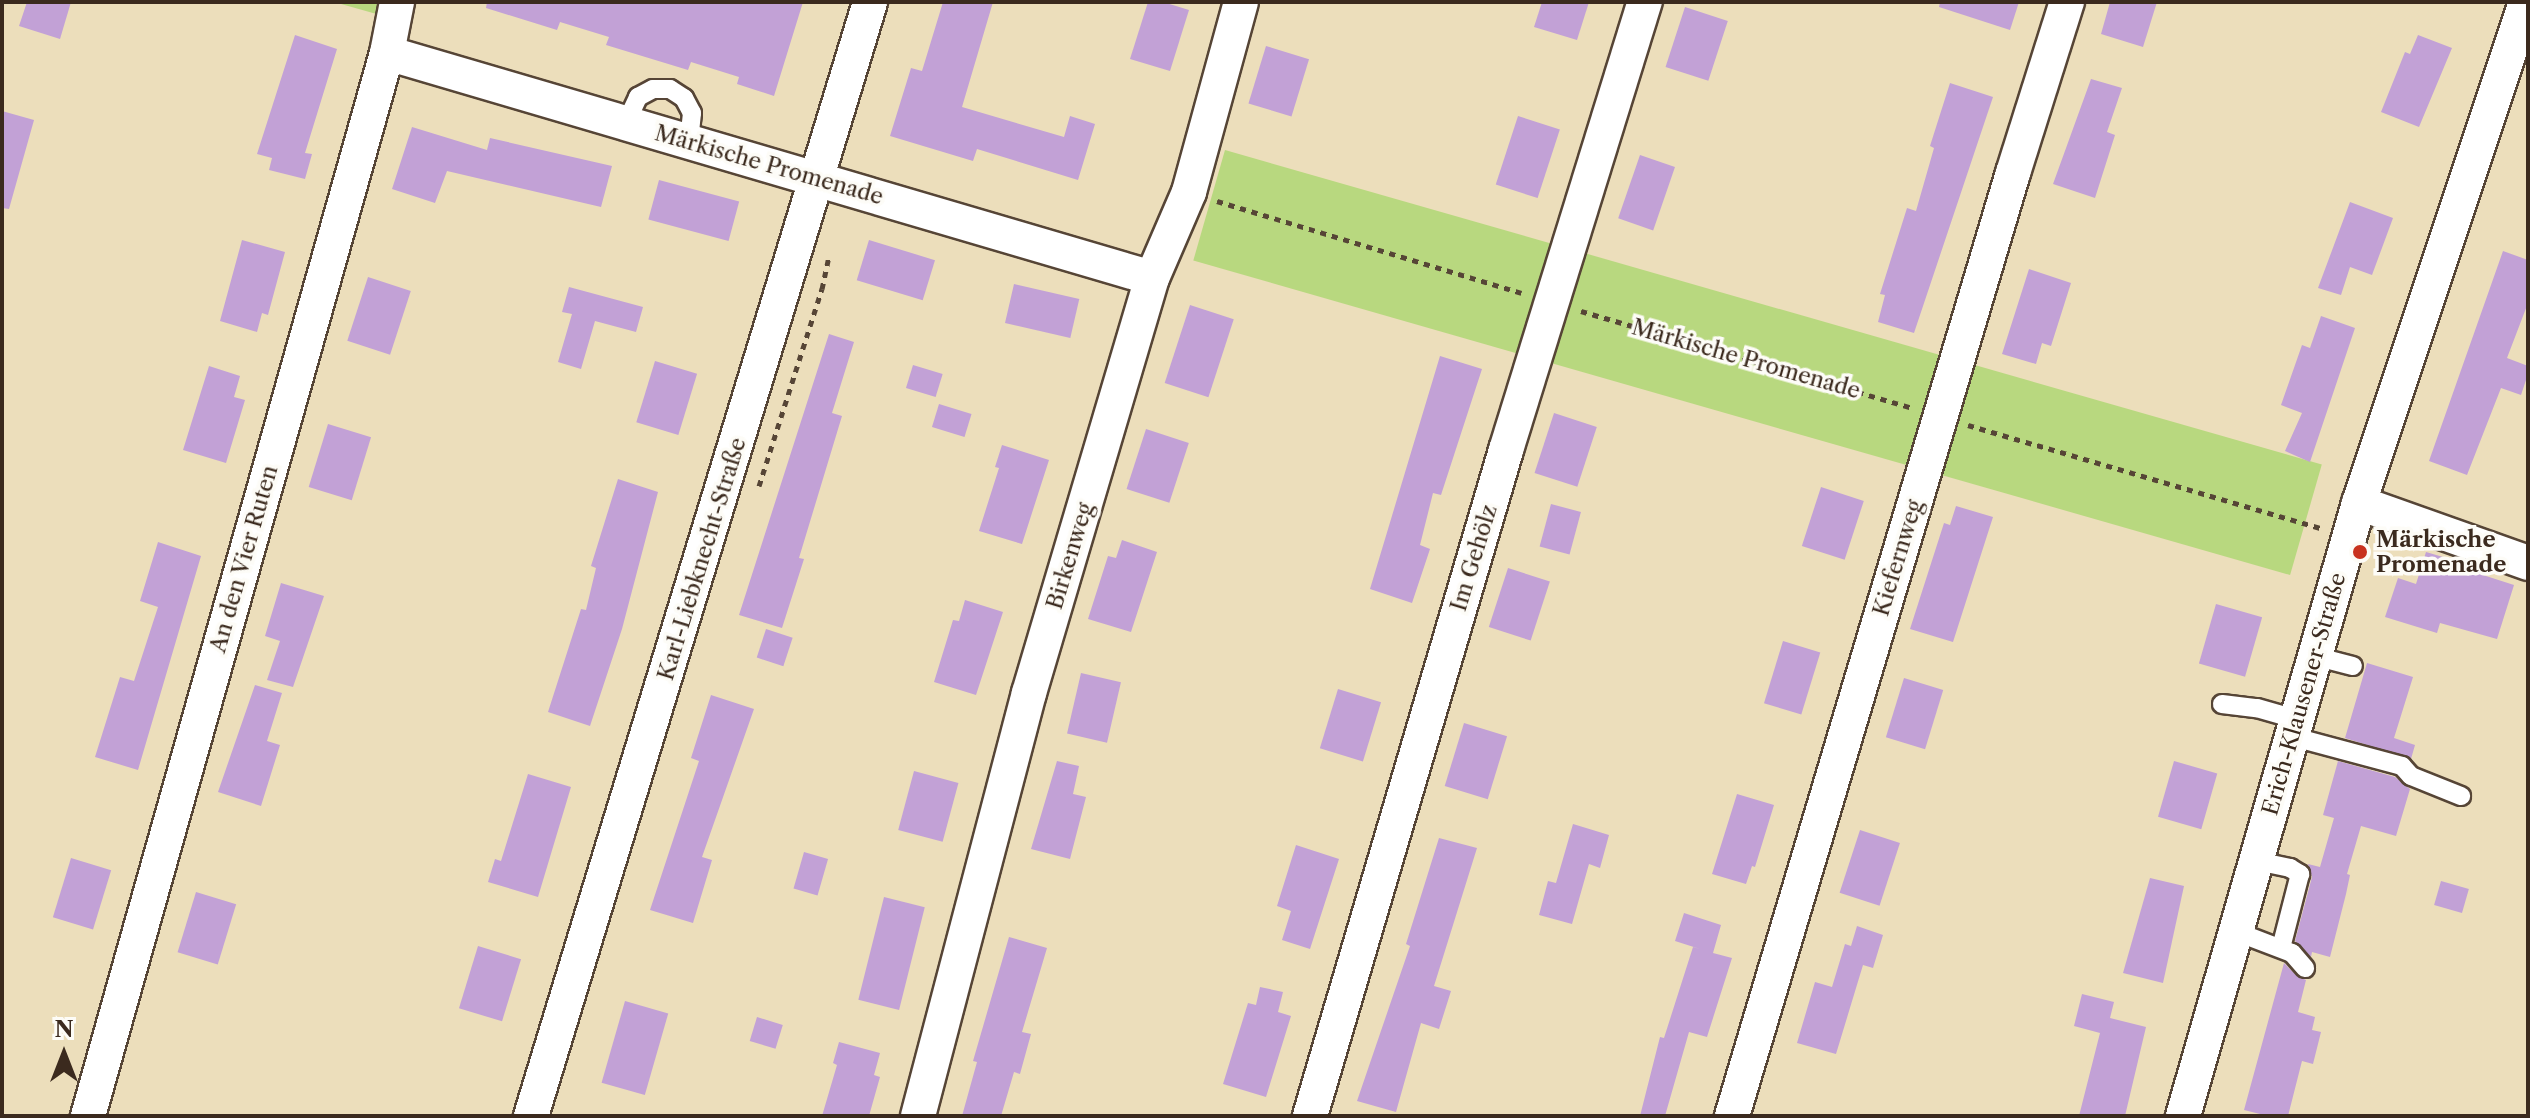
<!DOCTYPE html>
<meta charset="utf-8">
<style>
body{margin:0}
#map{position:relative;width:2530px;height:1118px;overflow:hidden;background:#ecdebb;font-family:"Libre Caslon Text",serif}
div>[style]{position:absolute}
[style*='--x']{left:calc(var(--x)*1px);top:calc(var(--y)*1px);width:calc(var(--w)*1px);rotate:calc(var(--a)*1deg)}
.green>*{inset:0;background:#b8d87f;transform-origin:0 0}
.building>*{inset:0;background:#c2a1d6;transform-origin:0 0}
.path>*{height:5px;margin-top:-2.5px;transform-origin:0;background:repeating-linear-gradient(90deg,#564536 0 6px,transparent 0 12px)}
.roads{filter:drop-shadow(2px 0 #564536) drop-shadow(-2px 0 #564536) drop-shadow(0 2px #564536) drop-shadow(0 -2px #564536)}
.lane>*{height:18px;margin:-9px;padding:0 9px;transform-origin:9px;border-radius:9px;background:#fff}
.street>*{height:34px;margin:-17px;padding:0 17px;transform-origin:17px;border-radius:17px;background:#fff}
.dots>*{width:22px;height:22px;translate:-50% -50%;box-sizing:border-box;border:4px solid #fdfcf7;border-radius:50%}
span{translate:-50% -50%;white-space:nowrap;text-align:center;line-height:1.15;-webkit-text-stroke:7px #fdfcf7;paint-order:stroke}
.street-label{font-size:22px;color:#3b2a1e}
.poi-label{font-size:22px;color:#3b2a1e;font-weight:700}
.left{translate:0 -50%;text-align:left}
.frame{position:absolute;inset:0;border:4px solid #3b2a1e;pointer-events:none}
.north{position:absolute;left:24px;top:1014px;width:80px;height:80px;-webkit-text-stroke:6px #fdfcf7;paint-order:stroke;rotate:0deg;font-size:22px;font-weight:700;line-height:32px;text-align:center;color:#3b2a1e}
.north::after{content:'';display:block;margin:auto;width:28px;height:36px;background:#3b2a1e;clip-path:polygon(50% 0,100% 100%,50% 72%,0 100%)}
</style>
<div id="map">
<div class="green">
<i style="clip-path:polygon(334px 2px,384px 2px,380px 15px)"></i>
<i style="left:1225px;top:150px;width:1141px;height:115px;rotate:16deg"></i>
</div>
<div class="building">
<i style="clip-path:polygon(27px 2px,71px 2px,60px 39px,19px 26px)"></i>
<i style="clip-path:polygon(487px 2px,803px 2px,774px 96px,737px 84px,739px 77px,691px 62px,688px 70px,606px 45px,609px 37px,560px 22px,557px 30px,486px 8px)"></i>
<i style="clip-path:polygon(943px 2px,993px 2px,962px 107px,1064px 137px,1070px 116px,1095px 124px,1078px 180px,977px 149px,973px 161px,890px 136px,911px 68px,922px 71px)"></i>
<i style="clip-path:polygon(1148px 2px,1163px 2px,1189px 10px,1170px 71px,1130px 59px)"></i>
<i style="clip-path:polygon(1542px 2px,1589px 2px,1577px 40px,1534px 27px)"></i>
<i style="clip-path:polygon(1940px 2px,2019px 2px,2010px 30px,1939px 7px)"></i>
<i style="clip-path:polygon(2110px 2px,2157px 2px,2143px 47px,2101px 34px)"></i>
<i style="left:1685px;top:7px;width:45px;height:63px;rotate:18deg"></i>
<i style="clip-path:polygon(295px 35px,337px 49px,305px 153px,312px 154px,305px 179px,269px 170px,272px 158px,257px 154px)"></i>
<i style="clip-path:polygon(2418px 35px,2452px 48px,2419px 127px,2381px 112px,2405px 52px,2410px 54px)"></i>
<i style="left:1266px;top:46px;width:45px;height:60px;rotate:17deg"></i>
<i style="clip-path:polygon(2091px 79px,2122px 88px,2107px 132px,2115px 135px,2095px 198px,2053px 184px)"></i>
<i style="clip-path:polygon(1950px 83px,1993px 97px,1914px 333px,1878px 322px,1885px 295px,1880px 294px,1907px 208px,1916px 211px,1934px 148px,1930px 146px)"></i>
<i style="clip-path:polygon(2px 111px,34px 120px,9px 209px,2px 208px)"></i>
<i style="left:1518px;top:116px;width:44px;height:72px;rotate:18deg"></i>
<i style="clip-path:polygon(412px 127px,487px 150px,490px 138px,612px 166px,601px 207px,447px 171px,435px 203px,392px 189px)"></i>
<i style="left:1640px;top:155px;width:37px;height:67px;rotate:19deg"></i>
<i style="left:659px;top:180px;width:83px;height:41px;rotate:15deg"></i>
<i style="clip-path:polygon(2350px 202px,2393px 218px,2372px 275px,2350px 267px,2341px 295px,2318px 288px)"></i>
<i style="clip-path:polygon(242px 240px,285px 252px,268px 315px,262px 313px,257px 332px,220px 321px)"></i>
<i style="left:869px;top:240px;width:69px;height:42px;rotate:17deg"></i>
<i style="clip-path:polygon(2503px 251px,2528px 260px,2528px 303px,2507px 358px,2528px 366px,2528px 374px,2521px 395px,2501px 388px,2467px 475px,2429px 461px)"></i>
<i style="clip-path:polygon(2029px 269px,2071px 283px,2051px 346px,2042px 343px,2036px 364px,2002px 354px)"></i>
<i style="left:368px;top:277px;width:45px;height:67px;rotate:18deg"></i>
<i style="left:1014px;top:284px;width:67px;height:40px;rotate:13deg"></i>
<i style="clip-path:polygon(569px 287px,643px 307px,636px 332px,595px 321px,581px 369px,558px 362px,572px 314px,562px 312px)"></i>
<i style="left:1190px;top:305px;width:46px;height:82px;rotate:18deg"></i>
<i style="clip-path:polygon(2321px 316px,2355px 328px,2310px 462px,2285px 451px,2302px 413px,2281px 405px,2302px 345px,2310px 348px)"></i>
<i style="clip-path:polygon(829px 334px,854px 342px,832px 413px,842px 416px,799px 558px,804px 559px,782px 628px,739px 615px)"></i>
<i style="clip-path:polygon(1440px 356px,1482px 369px,1441px 495px,1433px 493px,1420px 545px,1430px 549px,1412px 603px,1370px 589px)"></i>
<i style="left:655px;top:361px;width:44px;height:64px;rotate:17deg"></i>
<i style="left:913px;top:365px;width:31px;height:24px;rotate:17deg"></i>
<i style="clip-path:polygon(209px 366px,240px 376px,234px 397px,245px 400px,226px 463px,183px 450px)"></i>
<i style="left:939px;top:404px;width:34px;height:24px;rotate:17deg"></i>
<i style="left:1554px;top:413px;width:45px;height:63px;rotate:18deg"></i>
<i style="left:328px;top:424px;width:45px;height:66px;rotate:17deg"></i>
<i style="left:1146px;top:429px;width:45px;height:63px;rotate:18deg"></i>
<i style="clip-path:polygon(1002px 445px,1049px 460px,1022px 544px,979px 531px,999px 468px,995px 467px)"></i>
<i style="clip-path:polygon(618px 479px,658px 492px,622px 629px,590px 726px,548px 712px,581px 609px,586px 610px,596px 568px,591px 566px)"></i>
<i style="left:1821px;top:487px;width:45px;height:62px;rotate:18deg"></i>
<i style="left:1551px;top:504px;width:31px;height:44px;rotate:15deg"></i>
<i style="clip-path:polygon(1956px 506px,1993px 517px,1953px 642px,1910px 629px,1944px 523px,1950px 525px)"></i>
<i style="clip-path:polygon(1122px 540px,1157px 552px,1131px 632px,1088px 619px,1108px 556px,1116px 558px)"></i>
<i style="clip-path:polygon(158px 542px,201px 556px,138px 770px,95px 757px,120px 677px,134px 681px,158px 607px,140px 601px)"></i>
<i style="clip-path:polygon(2426px 552px,2460px 562px,2458px 567px,2514px 585px,2497px 639px,2440px 623px,2437px 633px,2385px 617px,2398px 578px,2416px 584px)"></i>
<i style="left:1508px;top:568px;width:44px;height:62px;rotate:18deg"></i>
<i style="clip-path:polygon(281px 583px,324px 596px,293px 687px,267px 680px,280px 641px,265px 636px)"></i>
<i style="clip-path:polygon(965px 600px,1003px 612px,976px 695px,934px 682px,953px 620px,959px 621px)"></i>
<i style="left:2216px;top:604px;width:48px;height:62px;rotate:16deg"></i>
<i style="left:766px;top:629px;width:28px;height:30px;rotate:18deg"></i>
<i style="left:1783px;top:641px;width:39px;height:65px;rotate:17deg"></i>
<i style="clip-path:polygon(2367px 663px,2413px 677px,2394px 738px,2415px 745px,2411px 759px,2345px 738px)"></i>
<i style="left:1081px;top:673px;width:41px;height:62px;rotate:13deg"></i>
<i style="left:1904px;top:678px;width:41px;height:62px;rotate:17deg"></i>
<i style="clip-path:polygon(255px 685px,282px 693px,267px 741px,280px 745px,261px 806px,218px 792px)"></i>
<i style="left:1338px;top:689px;width:45px;height:62px;rotate:17deg"></i>
<i style="clip-path:polygon(711px 695px,754px 709px,702px 857px,712px 860px,693px 923px,650px 910px,699px 761px,691px 758px)"></i>
<i style="left:1464px;top:723px;width:45px;height:66px;rotate:17deg"></i>
<i style="clip-path:polygon(1057px 761px,1079px 766px,1073px 794px,1086px 797px,1070px 859px,1031px 849px)"></i>
<i style="left:2174px;top:761px;width:45px;height:58px;rotate:16deg"></i>
<i style="clip-path:polygon(2338px 761px,2395px 777px,2410px 789px,2396px 836px,2361px 826px,2347px 874px,2350px 875px,2346px 894px,2330px 957px,2312px 952px,2311px 957px,2295px 941px,2312px 877px,2308px 864px,2320px 867px,2334px 818px,2323px 815px)"></i>
<i style="left:914px;top:771px;width:46px;height:61px;rotate:15deg"></i>
<i style="clip-path:polygon(528px 774px,571px 787px,538px 897px,488px 882px,495px 859px,501px 861px)"></i>
<i style="clip-path:polygon(1737px 794px,1774px 805px,1755px 867px,1752px 866px,1746px 884px,1712px 874px)"></i>
<i style="clip-path:polygon(1573px 824px,1609px 835px,1600px 868px,1589px 864px,1572px 924px,1539px 915px,1548px 881px,1556px 883px)"></i>
<i style="left:1860px;top:830px;width:42px;height:66px;rotate:18deg"></i>
<i style="clip-path:polygon(1439px 838px,1477px 848px,1434px 986px,1451px 991px,1439px 1029px,1421px 1023px,1396px 1112px,1357px 1101px,1410px 946px,1406px 944px)"></i>
<i style="clip-path:polygon(1296px 845px,1339px 859px,1310px 949px,1282px 940px,1291px 911px,1277px 906px)"></i>
<i style="left:804px;top:852px;width:25px;height:38px;rotate:16deg"></i>
<i style="left:71px;top:858px;width:42px;height:62px;rotate:17deg"></i>
<i style="clip-path:polygon(2150px 878px,2184px 886px,2163px 983px,2123px 973px)"></i>
<i style="left:2441px;top:881px;width:29px;height:25px;rotate:16deg"></i>
<i style="left:196px;top:892px;width:42px;height:63px;rotate:17deg"></i>
<i style="left:884px;top:897px;width:42px;height:106px;rotate:14deg"></i>
<i style="clip-path:polygon(1684px 913px,1721px 925px,1713px 953px,1732px 958px,1707px 1037px,1689px 1032px,1665px 1116px,1640px 1116px,1660px 1037px,1664px 1038px,1693px 947px,1700px 949px,1675px 941px)"></i>
<i style="clip-path:polygon(1857px 926px,1883px 935px,1873px 968px,1863px 965px,1836px 1054px,1797px 1043px,1815px 982px,1832px 987px,1845px 944px,1851px 946px)"></i>
<i style="clip-path:polygon(1009px 937px,1047px 948px,1022px 1032px,1031px 1034px,1020px 1074px,1014px 1072px,1001px 1116px,962px 1116px,977px 1062px,973px 1061px)"></i>
<i style="left:478px;top:946px;width:45px;height:65px;rotate:17deg"></i>
<i style="clip-path:polygon(2284px 963px,2297px 976px,2306px 980px,2298px 1012px,2315px 1017px,2312px 1030px,2321px 1032px,2313px 1064px,2302px 1061px,2288px 1116px,2268px 1116px,2244px 1110px)"></i>
<i style="clip-path:polygon(1260px 987px,1283px 992px,1278px 1012px,1291px 1016px,1266px 1097px,1223px 1084px,1248px 1003px,1256px 1005px)"></i>
<i style="clip-path:polygon(2082px 994px,2114px 1002px,2110px 1018px,2146px 1027px,2125px 1116px,2079px 1116px,2100px 1033px,2074px 1026px)"></i>
<i style="left:625px;top:1001px;width:45px;height:85px;rotate:16deg"></i>
<i style="left:757px;top:1017px;width:27px;height:25px;rotate:17deg"></i>
<i style="clip-path:polygon(839px 1042px,880px 1053px,874px 1075px,880px 1077px,869px 1116px,822px 1116px,837px 1065px,833px 1063px)"></i>
</div>
<div class="path">
<i style="--x:1217;--y:201;--w:318;--a:16.8"></i>
<i style="--x:1581;--y:311;--w:346;--a:16.3"></i>
<i style="--x:1968;--y:425;--w:367;--a:16.3"></i>
<i style="--x:759;--y:486;--w:207;--a:-72.3"></i>
<i style="--x:822;--y:289;--w:35;--a:-78"></i>
</div>
<div class="roads">
<div class="lane">
<i style="--x:626;--y:123;--w:29;--a:-65"></i>
<i style="--x:638;--y:97;--w:17;--a:-28"></i>
<i style="--x:653;--y:89;--w:17;--a:0"></i>
<i style="--x:670;--y:89;--w:17;--a:33"></i>
<i style="--x:684;--y:98;--w:17;--a:62"></i>
<i style="--x:692;--y:113;--w:28;--a:96"></i>
<i style="--x:2314;--y:656;--w:40;--a:14.4"></i>
<i style="--x:2222;--y:704;--w:35;--a:7"></i>
<i style="--x:2257;--y:708;--w:40;--a:16"></i>
<i style="--x:2290;--y:736;--w:116;--a:15"></i>
<i style="--x:2402;--y:766;--w:13;--a:48"></i>
<i style="--x:2411;--y:776;--w:54;--a:21.8"></i>
<i style="--x:2257;--y:861;--w:34;--a:12"></i>
<i style="--x:2290;--y:868;--w:12;--a:31"></i>
<i style="--x:2300;--y:874;--w:76;--a:104.4"></i>
<i style="--x:2237;--y:932;--w:59;--a:20.9"></i>
<i style="--x:2292;--y:953;--w:20;--a:49"></i>
</div>
<div class="street">
<i style="--x:387;--y:53;--w:797;--a:16.39"></i>
<i style="--x:2359;--y:503;--w:179;--a:19.5"></i>
<i style="--x:88;--y:1116;--w:1104;--a:-74.29"></i>
<i style="--x:387;--y:53;--w:52;--a:-78.9"></i>
<i style="--x:531;--y:1116;--w:1164;--a:-73.07"></i>
<i style="--x:918;--y:1116;--w:437;--a:-75.3"></i>
<i style="--x:1029;--y:693;--w:433;--a:-73.5"></i>
<i style="--x:1152;--y:278;--w:94;--a:-66.7"></i>
<i style="--x:1189;--y:192;--w:197;--a:-74.7"></i>
<i style="--x:1310;--y:1116;--w:694;--a:-73.6"></i>
<i style="--x:1506;--y:450;--w:469;--a:-72.8"></i>
<i style="--x:1732;--y:1116;--w:984;--a:-73.41"></i>
<i style="--x:2013;--y:173;--w:179;--a:-72.5"></i>
<i style="--x:2183;--y:1116;--w:638;--a:-73.98"></i>
<i style="--x:2359;--y:503;--w:528;--a:-71.57"></i>
</div>
</div>
<div class="dots">
<i style="left:2360px;top:552px;background:#c8321e"></i>
</div>
<div class="street-label">
<span style="left:769px;top:165px;rotate:16deg">Märkische Promenade</span>
<span style="left:1746px;top:359px;rotate:16deg">Märkische Promenade</span>
<span style="left:1070px;top:556px;rotate:-73deg">Birkenweg</span>
<span style="left:1474px;top:558px;rotate:-73deg">Im Gehölz</span>
<span style="left:1898px;top:558px;rotate:-73deg">Kiefernweg</span>
<span style="left:244px;top:559px;rotate:-74deg">An den Vier Ruten</span>
<span style="left:702px;top:559px;rotate:-73deg">Karl-Liebknecht-Straße</span>
<span style="left:2304px;top:694px;rotate:-74deg">Erich-Klausener-Straße</span>
</div>
<div class="poi-label">
<span class="left" style="left:2376px;top:552px">Märkische<br>Promenade</span>
</div>
<div class="frame"></div>
<div class="north">N</div>
</div>
